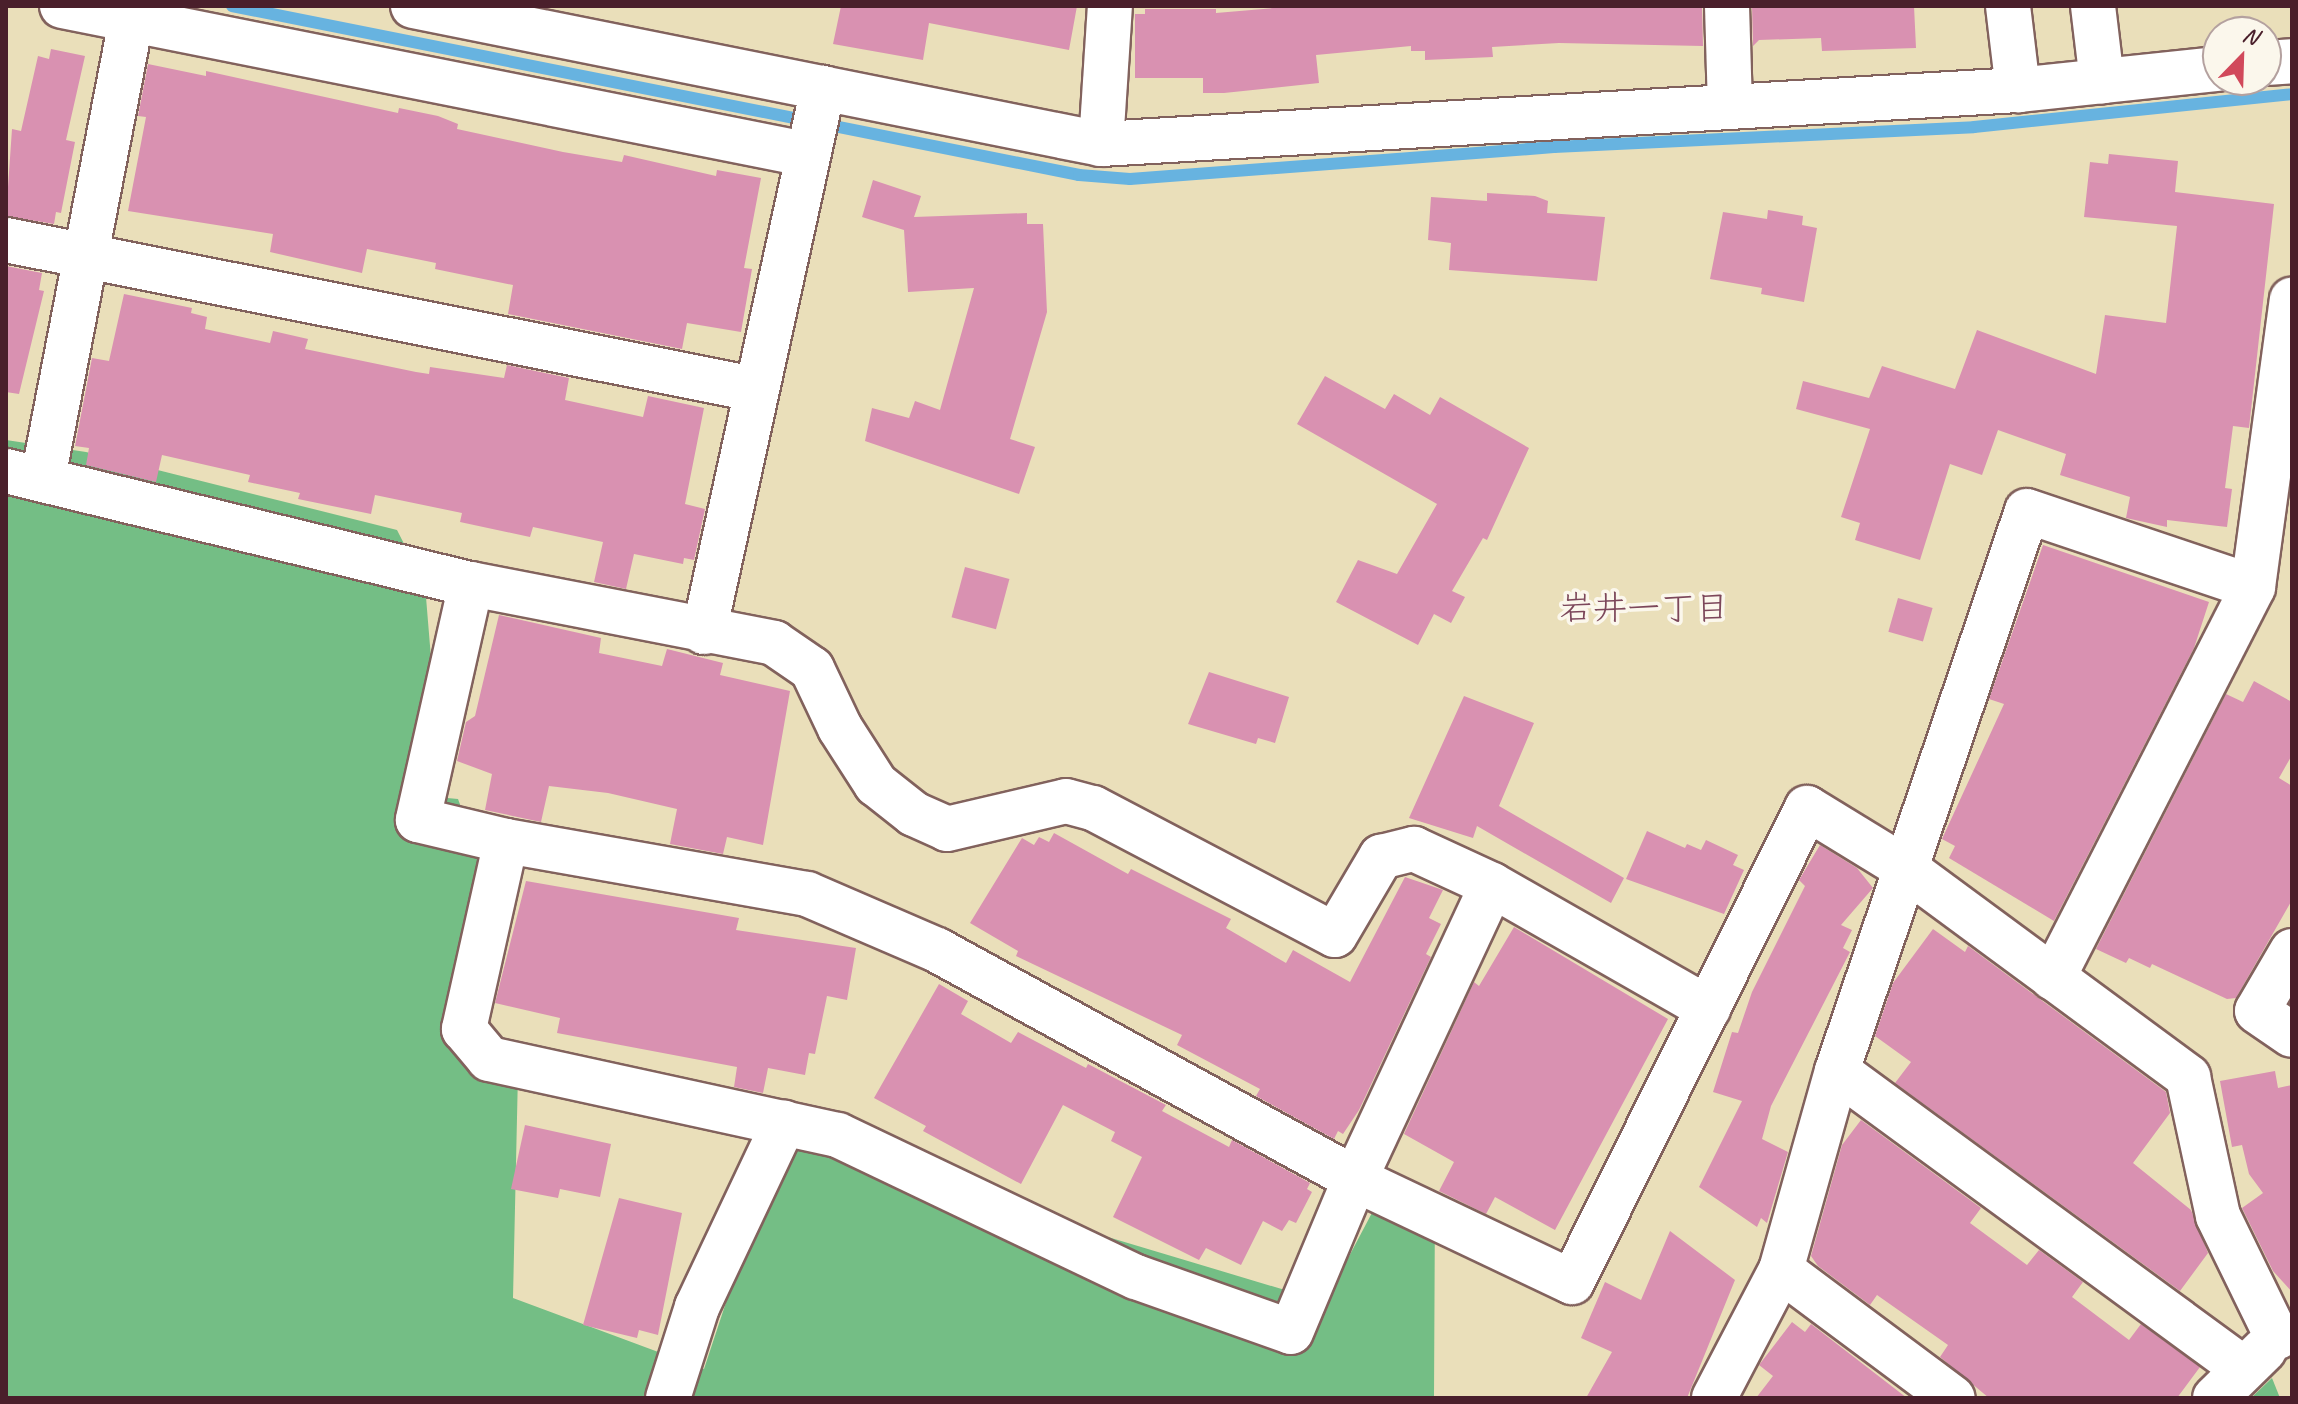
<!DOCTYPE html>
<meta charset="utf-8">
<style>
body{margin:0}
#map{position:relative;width:2298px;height:1404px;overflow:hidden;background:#eadfba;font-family:Caveat,"Klee One",sans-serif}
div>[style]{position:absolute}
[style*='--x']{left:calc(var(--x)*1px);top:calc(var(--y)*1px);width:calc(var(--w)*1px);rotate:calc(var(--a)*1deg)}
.forest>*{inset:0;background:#74be85}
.stream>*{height:12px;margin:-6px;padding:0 6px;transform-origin:6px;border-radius:6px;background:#67b3e0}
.building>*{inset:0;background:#d991b1;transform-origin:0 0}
.roads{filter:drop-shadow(2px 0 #82625d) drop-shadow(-2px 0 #82625d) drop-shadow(0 2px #82625d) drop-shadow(0 -2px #82625d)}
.minor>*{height:44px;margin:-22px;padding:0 22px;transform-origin:22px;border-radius:22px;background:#fff}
span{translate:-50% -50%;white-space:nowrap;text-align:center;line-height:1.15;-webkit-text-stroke:7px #fbf7ec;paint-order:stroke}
.neighbourhood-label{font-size:34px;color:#7c475a}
.frame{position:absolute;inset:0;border:8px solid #4a1f2b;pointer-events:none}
.north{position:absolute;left:2202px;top:16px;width:80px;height:80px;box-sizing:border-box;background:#fbf7ec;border:2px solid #b4a19f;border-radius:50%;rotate:23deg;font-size:22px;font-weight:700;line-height:32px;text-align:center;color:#4a1f2b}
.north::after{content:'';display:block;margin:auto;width:28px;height:36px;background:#d1495b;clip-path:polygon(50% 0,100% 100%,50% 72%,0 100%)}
</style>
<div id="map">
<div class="forest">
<i style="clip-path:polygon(6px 440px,86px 452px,397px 530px,425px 585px,431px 658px,417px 759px,426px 796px,458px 799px,481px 861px,472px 997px,518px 1073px,513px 1298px,704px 1369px,780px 1139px,1325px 1302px,1394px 1171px,1435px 1197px,1434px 1398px,6px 1398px)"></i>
<i style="clip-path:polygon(2272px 1378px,2280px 1398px,2251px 1398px)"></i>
</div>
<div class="stream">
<i style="--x:232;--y:6;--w:864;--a:11.28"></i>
<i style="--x:1079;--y:175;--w:51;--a:4.5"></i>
<i style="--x:1130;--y:179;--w:425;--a:-4.3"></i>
<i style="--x:1554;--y:147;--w:420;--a:-2.7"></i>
<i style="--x:1974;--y:127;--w:320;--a:-5.9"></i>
</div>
<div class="building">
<i style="clip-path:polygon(841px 6px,1077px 6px,1069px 50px,929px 23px,923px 60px,833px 44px)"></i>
<i style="clip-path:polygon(1297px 6px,1702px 6px,1703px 46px,1559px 43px,1492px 47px,1493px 57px,1425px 60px,1425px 51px,1411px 51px,1411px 46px,1316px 55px,1319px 83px,1224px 93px,1203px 93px,1203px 78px,1135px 78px,1135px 14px,1145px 14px,1145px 9px,1216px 9px,1216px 13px)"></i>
<i style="clip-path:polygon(1752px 6px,1914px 6px,1916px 48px,1822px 51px,1821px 38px,1759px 40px,1753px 46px)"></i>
<i style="clip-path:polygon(51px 49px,85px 56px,66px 140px,75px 142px,61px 213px,56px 212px,54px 224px,6px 216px,12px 129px,21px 131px,38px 56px,49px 59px)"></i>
<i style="clip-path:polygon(148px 64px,206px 76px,206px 71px,398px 113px,399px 108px,438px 116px,458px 124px,457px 129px,563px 152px,622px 162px,624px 155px,716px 176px,717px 170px,761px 178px,744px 268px,752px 269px,741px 332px,687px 323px,682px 349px,508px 314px,513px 285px,435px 269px,436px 263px,367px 249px,362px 273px,270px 252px,273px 234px,128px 211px,146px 117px,138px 116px)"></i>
<i style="clip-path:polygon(2109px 154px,2178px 161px,2175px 192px,2274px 204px,2249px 428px,2233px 426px,2225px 488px,2232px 489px,2227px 527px,2167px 520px,2167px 527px,2126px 518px,2130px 497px,2060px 475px,2066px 454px,1998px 430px,1982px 475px,1950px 464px,1920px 560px,1855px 540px,1860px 523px,1841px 517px,1870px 429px,1796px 409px,1803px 381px,1869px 398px,1882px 366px,1955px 389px,1977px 330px,2096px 374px,2105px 315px,2166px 323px,2177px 226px,2084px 217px,2090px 162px,2108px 164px)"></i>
<i style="clip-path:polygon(873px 180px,921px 196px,914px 217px,1027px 213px,1027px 224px,1043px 224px,1047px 312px,1010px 439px,1035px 447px,1019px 494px,865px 441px,872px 408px,909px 418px,915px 401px,940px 410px,974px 288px,908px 292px,904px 230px,862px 217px)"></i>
<i style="clip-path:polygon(1487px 193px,1535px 196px,1548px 201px,1547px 213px,1605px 217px,1597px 281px,1449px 270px,1451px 243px,1428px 240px,1431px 197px,1487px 201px)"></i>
<i style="clip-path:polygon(1768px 210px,1803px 216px,1802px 225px,1817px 228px,1804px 302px,1761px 294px,1762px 288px,1710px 279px,1723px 212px,1767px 219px)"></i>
<i style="clip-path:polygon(6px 266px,42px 273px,39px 290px,44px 291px,19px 394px,6px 392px)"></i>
<i style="clip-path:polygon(124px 294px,192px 308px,191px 313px,207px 317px,205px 329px,270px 343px,273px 331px,308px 339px,305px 349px,416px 372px,429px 374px,430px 367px,504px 378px,507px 365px,569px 378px,565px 400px,643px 417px,648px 396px,704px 408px,685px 504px,705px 509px,694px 560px,684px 558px,683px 564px,634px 554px,626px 589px,594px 582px,603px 542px,533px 527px,530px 537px,460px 522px,462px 513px,375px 495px,371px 514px,298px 499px,300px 493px,248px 482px,250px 475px,162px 455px,156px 482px,86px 465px,89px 448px,75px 446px,92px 358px,109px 361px)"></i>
<i style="clip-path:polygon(1325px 376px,1385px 409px,1394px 394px,1430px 415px,1440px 397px,1529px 448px,1487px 540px,1483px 538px,1452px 591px,1465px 597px,1451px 623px,1434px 614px,1418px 645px,1336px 602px,1358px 560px,1397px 574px,1437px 504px,1297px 424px)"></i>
<i style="clip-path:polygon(2043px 545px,2209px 602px,2194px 648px,2054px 921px,1949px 858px,1955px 846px,1942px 839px,2004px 704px,1989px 699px)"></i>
<i style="left:965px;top:567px;width:46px;height:52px;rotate:15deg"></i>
<i style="left:1898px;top:598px;width:36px;height:35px;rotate:16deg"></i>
<i style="clip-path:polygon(499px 615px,601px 638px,599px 653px,662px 666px,667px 649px,723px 663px,720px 675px,790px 691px,763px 845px,727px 837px,723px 854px,670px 844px,677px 809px,608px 793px,549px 786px,541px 822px,485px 810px,492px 774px,457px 761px,466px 722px,475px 716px)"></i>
<i style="clip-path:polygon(1209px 672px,1289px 697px,1275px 743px,1258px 738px,1256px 744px,1188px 724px)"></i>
<i style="clip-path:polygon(2254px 681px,2292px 702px,2292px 755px,2279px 778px,2292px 786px,2292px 900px,2236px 998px,2227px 999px,2152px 964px,2150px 968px,2129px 958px,2126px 963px,2096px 949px,2226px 694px,2243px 702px)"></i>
<i style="clip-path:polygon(1464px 696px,1534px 723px,1499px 806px,1624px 878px,1611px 903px,1477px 826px,1473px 838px,1409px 818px)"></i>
<i style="clip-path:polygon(1647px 831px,1685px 848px,1687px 844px,1701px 850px,1706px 840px,1738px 855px,1733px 865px,1744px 870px,1724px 914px,1626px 879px)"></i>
<i style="clip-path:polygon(1054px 833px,1128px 874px,1131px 869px,1231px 919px,1226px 928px,1286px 963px,1293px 950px,1350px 982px,1405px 877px,1443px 890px,1429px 918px,1441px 924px,1426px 954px,1431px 957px,1359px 1110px,1343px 1134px,1338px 1131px,1334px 1139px,1256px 1096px,1260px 1089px,1177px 1045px,1182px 1035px,1016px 956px,1018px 951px,970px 923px,1022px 838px,1034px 845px,1039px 837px,1049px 842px)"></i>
<i style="clip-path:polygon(1820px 845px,1857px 868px,1873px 888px,1841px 925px,1852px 930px,1843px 948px,1850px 952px,1771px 1106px,1762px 1139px,1788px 1152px,1767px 1223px,1761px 1218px,1757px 1227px,1699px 1187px,1742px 1101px,1713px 1092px,1732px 1032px,1738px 1033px,1752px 992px,1805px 886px,1799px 880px)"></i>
<i style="clip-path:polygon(526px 881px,739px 918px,736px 930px,856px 948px,847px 1000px,827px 996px,815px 1054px,809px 1053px,805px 1075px,768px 1068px,763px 1093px,734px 1087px,737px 1067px,557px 1033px,560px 1018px,495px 1003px)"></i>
<i style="clip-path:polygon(1514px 927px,1668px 1019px,1555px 1230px,1495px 1197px,1486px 1214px,1439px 1191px,1454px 1162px,1404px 1134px,1474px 982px,1479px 986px)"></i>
<i style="clip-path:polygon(1933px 929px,1965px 952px,1968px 946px,2166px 1092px,2170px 1113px,2133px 1163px,2191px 1210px,2208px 1253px,2180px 1291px,1895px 1083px,1911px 1062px,1875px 1036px,1893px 983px)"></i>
<i style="clip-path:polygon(939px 984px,968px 1001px,961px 1014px,1011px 1043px,1018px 1032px,1086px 1068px,1088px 1064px,1166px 1105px,1162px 1111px,1229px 1147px,1232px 1140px,1310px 1183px,1307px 1189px,1312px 1192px,1296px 1223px,1289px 1220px,1282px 1231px,1263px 1221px,1241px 1265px,1206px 1248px,1199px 1260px,1113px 1217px,1142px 1157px,1111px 1141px,1115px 1132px,1063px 1105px,1021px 1184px,923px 1131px,926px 1126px,874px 1098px)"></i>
<i style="clip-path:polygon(2275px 1071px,2278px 1088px,2292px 1085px,2292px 1292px,2273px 1271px,2242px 1208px,2263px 1193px,2249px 1174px,2242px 1145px,2232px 1147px,2220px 1081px)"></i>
<i style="clip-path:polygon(1861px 1120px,1981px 1208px,1970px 1223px,2027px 1265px,2039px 1250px,2083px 1282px,2072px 1297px,2129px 1340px,2141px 1324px,2200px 1367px,2177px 1398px,1989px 1398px,1940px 1357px,1948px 1345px,1877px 1295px,1870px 1305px,1818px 1266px,1811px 1256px,1842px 1145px)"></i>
<i style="clip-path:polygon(525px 1125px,611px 1144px,600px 1197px,560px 1189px,558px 1198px,511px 1189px)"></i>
<i style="clip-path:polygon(619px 1198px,682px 1213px,658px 1335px,639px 1330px,637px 1338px,583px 1325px)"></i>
<i style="clip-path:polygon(1670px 1231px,1735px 1280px,1687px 1398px,1586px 1398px,1612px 1352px,1581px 1338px,1605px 1282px,1641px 1300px)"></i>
<i style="clip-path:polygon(1792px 1322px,1805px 1332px,1811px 1324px,1907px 1398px,1756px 1398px,1773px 1376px,1759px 1365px)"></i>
</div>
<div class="roads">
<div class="minor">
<i style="--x:62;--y:6;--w:758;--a:11.27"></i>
<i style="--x:413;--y:6;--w:702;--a:11.34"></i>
<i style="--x:1101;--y:144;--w:919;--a:-3.37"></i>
<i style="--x:2018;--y:90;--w:201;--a:-6"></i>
<i style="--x:1727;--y:6;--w:99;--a:88.3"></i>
<i style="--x:2008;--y:6;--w:85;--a:83.2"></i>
<i style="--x:2093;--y:6;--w:76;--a:83.2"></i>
<i style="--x:2266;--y:63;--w:26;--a:-4"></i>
<i style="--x:1101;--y:144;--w:138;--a:-86.3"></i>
<i style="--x:6;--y:240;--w:763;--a:11.27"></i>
<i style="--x:6;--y:471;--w:479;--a:13.7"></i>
<i style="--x:471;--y:584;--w:309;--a:11"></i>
<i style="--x:774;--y:643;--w:46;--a:34.4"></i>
<i style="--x:812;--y:669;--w:65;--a:64.6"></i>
<i style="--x:840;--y:728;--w:67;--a:57.3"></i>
<i style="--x:876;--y:784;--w:48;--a:38.3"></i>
<i style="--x:914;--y:814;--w:36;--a:24"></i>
<i style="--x:947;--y:829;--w:122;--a:-13.2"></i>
<i style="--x:1066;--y:801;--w:28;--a:15"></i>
<i style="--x:1093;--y:808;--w:273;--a:27.7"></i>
<i style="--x:1335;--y:935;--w:91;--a:-59.5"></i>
<i style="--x:1381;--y:857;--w:34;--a:-14"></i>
<i style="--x:1414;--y:849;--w:86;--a:24.8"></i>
<i style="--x:1492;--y:885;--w:249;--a:29.7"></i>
<i style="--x:43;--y:478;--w:481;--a:-79.1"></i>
<i style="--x:471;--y:584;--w:242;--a:102.7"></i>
<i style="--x:418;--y:820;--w:90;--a:13.4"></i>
<i style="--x:506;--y:841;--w:306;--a:10"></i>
<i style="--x:807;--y:894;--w:142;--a:23.3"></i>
<i style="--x:937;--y:950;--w:477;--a:28.7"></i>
<i style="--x:1355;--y:1179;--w:240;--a:25.4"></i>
<i style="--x:1572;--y:1282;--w:529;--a:-63.63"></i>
<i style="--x:1807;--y:808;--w:115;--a:31.5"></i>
<i style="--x:1905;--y:868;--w:352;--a:36.4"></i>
<i style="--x:2188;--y:1077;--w:142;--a:77.8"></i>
<i style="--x:2218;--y:1216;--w:135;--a:64"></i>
<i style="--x:704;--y:632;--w:557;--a:-77.66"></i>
<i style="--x:506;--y:841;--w:193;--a:102.6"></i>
<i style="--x:464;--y:1029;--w:39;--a:50"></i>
<i style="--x:489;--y:1059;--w:357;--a:12.3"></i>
<i style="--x:838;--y:1135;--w:330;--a:25.5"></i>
<i style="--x:1136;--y:1277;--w:164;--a:19.5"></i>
<i style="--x:1291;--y:1332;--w:166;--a:-67.3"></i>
<i style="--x:1355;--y:1179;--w:324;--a:-65"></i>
<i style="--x:2292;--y:951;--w:69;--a:120.3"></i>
<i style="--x:2257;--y:1011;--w:42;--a:34.4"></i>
<i style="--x:2053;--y:978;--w:439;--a:-62.9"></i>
<i style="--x:2253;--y:587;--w:290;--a:-82.3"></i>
<i style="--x:1837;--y:1071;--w:504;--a:36.21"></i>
<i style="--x:1781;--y:1270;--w:214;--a:36.7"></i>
<i style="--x:668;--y:1398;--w:96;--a:-72.3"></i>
<i style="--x:697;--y:1307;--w:204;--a:-64.7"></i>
<i style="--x:1714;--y:1398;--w:144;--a:-62.4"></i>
<i style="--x:1781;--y:1270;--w:207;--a:-74.3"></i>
<i style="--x:1837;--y:1071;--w:591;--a:-71.26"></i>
<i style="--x:2027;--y:511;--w:238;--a:18.6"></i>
<i style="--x:2215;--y:1398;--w:69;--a:-44.4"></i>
</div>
</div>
<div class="neighbourhood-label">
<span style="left:1644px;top:608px">岩井一丁目</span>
</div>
<div class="frame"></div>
<div class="north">N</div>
</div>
